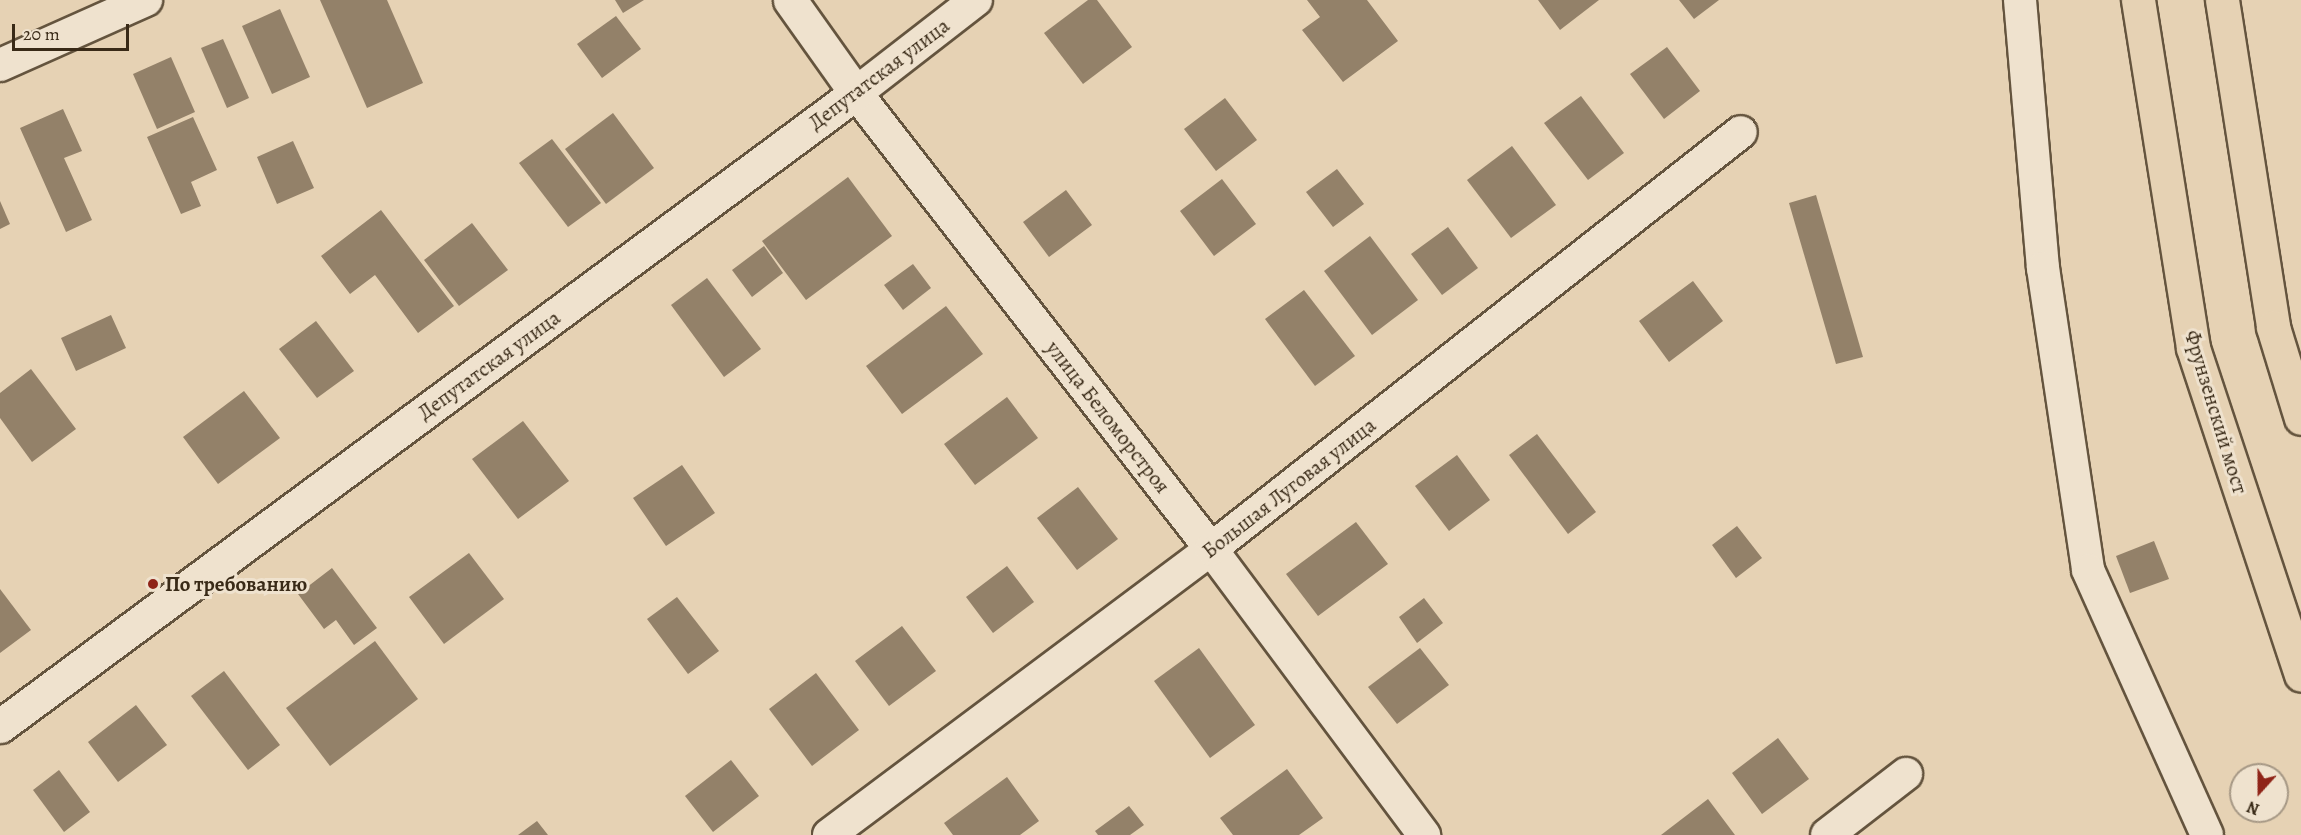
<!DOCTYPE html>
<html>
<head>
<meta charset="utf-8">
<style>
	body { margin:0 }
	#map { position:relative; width:2301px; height:835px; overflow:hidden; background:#e6d2b4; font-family:Alegreya,serif }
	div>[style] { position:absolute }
	.building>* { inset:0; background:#938169 }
	.roads { filter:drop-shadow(2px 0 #64543e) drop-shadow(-2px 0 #64543e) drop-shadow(0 2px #64543e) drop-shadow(0 -2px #64543e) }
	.street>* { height:32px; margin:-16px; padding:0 16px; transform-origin:16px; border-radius:16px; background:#efe2ce }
	.secondary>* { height:33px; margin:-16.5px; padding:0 16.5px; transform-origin:16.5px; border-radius:16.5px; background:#efe2ce }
	.primary>* { height:33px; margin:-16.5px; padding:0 16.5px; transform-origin:16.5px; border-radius:16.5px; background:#e6d2b4 }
	.dots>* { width:16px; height:16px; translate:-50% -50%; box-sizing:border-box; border:3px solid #efe2ce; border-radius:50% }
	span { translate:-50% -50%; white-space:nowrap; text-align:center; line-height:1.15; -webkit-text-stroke:6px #efe2ce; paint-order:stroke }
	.street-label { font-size:21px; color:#392a17 }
	.poi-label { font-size:21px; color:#392a17; font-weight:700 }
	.left { translate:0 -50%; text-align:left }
	.north { position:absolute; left:2229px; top:763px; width:60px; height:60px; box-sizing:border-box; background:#efe2ce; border:2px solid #a69885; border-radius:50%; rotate:201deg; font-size:16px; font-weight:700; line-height:24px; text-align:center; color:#392a17 }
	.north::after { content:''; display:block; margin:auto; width:21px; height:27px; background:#8f2418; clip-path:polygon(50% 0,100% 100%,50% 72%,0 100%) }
	.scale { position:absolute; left:12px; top:24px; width:117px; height:27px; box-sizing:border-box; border:3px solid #392a17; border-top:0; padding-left:8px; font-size:18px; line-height:21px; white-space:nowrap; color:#392a17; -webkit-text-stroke:4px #efe2ce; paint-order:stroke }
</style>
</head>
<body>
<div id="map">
	<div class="building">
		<div style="clip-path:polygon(320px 0,387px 0,423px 83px,367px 108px)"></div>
		<div style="clip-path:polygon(615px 0,644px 0,623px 13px)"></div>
		<div style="clip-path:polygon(1088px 0,1097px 0,1132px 47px,1083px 84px,1044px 33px)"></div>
		<div style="clip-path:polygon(1307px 0,1367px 0,1398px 41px,1343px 82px,1302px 30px,1320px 17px)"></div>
		<div style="clip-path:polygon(1538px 0,1599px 0,1560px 30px)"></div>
		<div style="clip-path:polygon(1679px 0,1719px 0,1694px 19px)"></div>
		<div style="clip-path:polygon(280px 9px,310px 77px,272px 94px,242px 26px)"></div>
		<div style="clip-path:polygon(616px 16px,641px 49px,602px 78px,577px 44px)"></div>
		<div style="clip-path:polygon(223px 39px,249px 98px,227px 108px,201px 48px)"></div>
		<div style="clip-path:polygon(1667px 47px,1700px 91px,1664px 119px,1630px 74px)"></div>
		<div style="clip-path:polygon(171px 57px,195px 112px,157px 129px,133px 74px)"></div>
		<div style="clip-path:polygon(1581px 96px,1624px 153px,1588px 180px,1544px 123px)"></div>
		<div style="clip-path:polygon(1225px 98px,1257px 140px,1216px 171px,1184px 129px)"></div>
		<div style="clip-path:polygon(63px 109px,82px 151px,64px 158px,92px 220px,66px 232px,20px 128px)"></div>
		<div style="clip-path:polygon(613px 113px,654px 168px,606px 204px,565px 149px)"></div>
		<div style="clip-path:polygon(193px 117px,217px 170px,191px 182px,201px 206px,181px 214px,147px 137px)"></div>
		<div style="clip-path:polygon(552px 139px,601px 203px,568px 227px,519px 163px)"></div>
		<div style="clip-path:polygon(293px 141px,314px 188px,277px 204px,257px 157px)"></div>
		<div style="clip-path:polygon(1512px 146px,1556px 205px,1511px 238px,1467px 180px)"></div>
		<div style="clip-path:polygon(1337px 169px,1364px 204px,1333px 227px,1306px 192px)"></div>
		<div style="clip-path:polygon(848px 177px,892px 236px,806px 300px,762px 241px)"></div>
		<div style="clip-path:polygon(1222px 179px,1256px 224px,1214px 256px,1180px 211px)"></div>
		<div style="clip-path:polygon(1066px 190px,1092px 225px,1049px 257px,1023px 222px)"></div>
		<div style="clip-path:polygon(1816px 195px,1863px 357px,1836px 364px,1789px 203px)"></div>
		<div style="clip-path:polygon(0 201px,10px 224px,0 229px)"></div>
		<div style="clip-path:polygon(381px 210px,454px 306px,418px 333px,375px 275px,350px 294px,321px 256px)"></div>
		<div style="clip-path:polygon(472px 223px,508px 270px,459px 306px,424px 260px)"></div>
		<div style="clip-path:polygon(1448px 227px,1478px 268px,1442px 295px,1411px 254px)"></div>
		<div style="clip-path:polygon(1370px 236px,1418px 300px,1372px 335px,1324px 271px)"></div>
		<div style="clip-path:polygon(764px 246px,783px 273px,752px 297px,732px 270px)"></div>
		<div style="clip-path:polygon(913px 264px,931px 288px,903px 310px,884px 285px)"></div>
		<div style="clip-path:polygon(707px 278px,761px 349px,724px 377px,671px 305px)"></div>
		<div style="clip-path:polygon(1693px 281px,1723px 321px,1669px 362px,1639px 321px)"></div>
		<div style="clip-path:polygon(1304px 290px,1355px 356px,1315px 386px,1265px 319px)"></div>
		<div style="clip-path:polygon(946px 306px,983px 354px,902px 414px,866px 366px)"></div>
		<div style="clip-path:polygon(111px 315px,126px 348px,76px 371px,61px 338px)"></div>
		<div style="clip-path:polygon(316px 321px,354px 371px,317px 398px,279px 349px)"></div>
		<div style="clip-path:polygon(31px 369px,76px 429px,32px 462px,0 418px,0 393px)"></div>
		<div style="clip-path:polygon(244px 391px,280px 438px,218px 484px,183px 437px)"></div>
		<div style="clip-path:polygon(1007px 397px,1038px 438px,975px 485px,944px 444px)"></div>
		<div style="clip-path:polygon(523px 421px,569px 481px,518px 519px,472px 459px)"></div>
		<div style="clip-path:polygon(1537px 434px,1596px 512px,1568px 534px,1509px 455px)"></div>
		<div style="clip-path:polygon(1457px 455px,1490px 500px,1449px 531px,1415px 486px)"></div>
		<div style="clip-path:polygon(682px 465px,715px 513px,666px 546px,633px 498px)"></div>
		<div style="clip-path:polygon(1078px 487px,1118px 539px,1077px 570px,1037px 518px)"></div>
		<div style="clip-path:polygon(1356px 522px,1388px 564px,1318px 616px,1286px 574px)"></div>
		<div style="clip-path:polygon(1737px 526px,1762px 558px,1736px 578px,1712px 545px)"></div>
		<div style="clip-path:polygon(2154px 541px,2169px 579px,2130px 593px,2116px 556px)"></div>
		<div style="clip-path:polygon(469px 553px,504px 599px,444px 644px,409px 597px)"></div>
		<div style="clip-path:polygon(1007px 566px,1034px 602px,993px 633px,966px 597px)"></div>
		<div style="clip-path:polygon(332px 568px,377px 628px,354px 645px,336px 620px,324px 629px,298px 594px)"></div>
		<div style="clip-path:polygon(0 589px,31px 630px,0 653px)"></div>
		<div style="clip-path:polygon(677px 597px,719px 651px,688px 674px,647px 619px)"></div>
		<div style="clip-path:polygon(1424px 598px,1443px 623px,1417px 643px,1399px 617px)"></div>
		<div style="clip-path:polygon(902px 626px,936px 671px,889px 706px,855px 661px)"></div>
		<div style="clip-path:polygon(375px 641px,418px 699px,330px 766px,286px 708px)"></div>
		<div style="clip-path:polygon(1199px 648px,1255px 725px,1210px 758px,1154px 681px)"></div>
		<div style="clip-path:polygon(1420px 648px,1449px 685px,1397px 724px,1368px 687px)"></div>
		<div style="clip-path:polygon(224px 671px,280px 745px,248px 770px,191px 696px)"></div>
		<div style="clip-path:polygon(816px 673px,859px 730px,812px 766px,769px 709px)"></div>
		<div style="clip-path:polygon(136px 705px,167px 745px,118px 782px,88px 742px)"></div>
		<div style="clip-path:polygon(1778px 738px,1809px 779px,1762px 814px,1732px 773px)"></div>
		<div style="clip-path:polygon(731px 760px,759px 796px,713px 832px,685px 796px)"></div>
		<div style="clip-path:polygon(1287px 769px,1323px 818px,1299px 835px,1233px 835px,1220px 818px)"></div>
		<div style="clip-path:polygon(59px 770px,90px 812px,64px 832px,33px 790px)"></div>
		<div style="clip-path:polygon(1007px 777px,1039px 821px,1020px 835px,953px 835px,944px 823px)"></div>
		<div style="clip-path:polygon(1708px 799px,1735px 835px,1661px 835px)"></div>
		<div style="clip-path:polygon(1129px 806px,1144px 825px,1130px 835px,1098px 835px,1095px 831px)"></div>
		<div style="clip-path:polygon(537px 821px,548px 835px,518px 835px)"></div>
	</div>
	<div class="roads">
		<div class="street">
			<div style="left:976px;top:0;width:152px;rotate:142.2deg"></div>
			<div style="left:856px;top:93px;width:578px;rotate:52.1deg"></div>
			<div style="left:1211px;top:549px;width:357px;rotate:53.3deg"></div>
			<div style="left:2020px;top:0;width:269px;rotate:85.1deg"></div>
			<div style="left:2043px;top:268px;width:305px;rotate:81.5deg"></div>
			<div style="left:2088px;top:570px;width:290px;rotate:65.8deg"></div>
			<div style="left:0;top:65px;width:160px;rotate:-24deg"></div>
			<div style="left:829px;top:835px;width:477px;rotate:-36.8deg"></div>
			<div style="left:1211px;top:549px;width:674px;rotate:-38.2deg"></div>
			<div style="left:1827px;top:835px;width:100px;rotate:-37.7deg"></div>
		</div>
		<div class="secondary">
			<div style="left:0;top:726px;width:1065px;rotate:-36.48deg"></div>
			<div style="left:856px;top:93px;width:114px;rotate:-125.4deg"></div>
		</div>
		<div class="primary">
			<div style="left:2138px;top:0;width:352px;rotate:81deg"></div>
			<div style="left:2193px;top:348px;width:344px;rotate:71.7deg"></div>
			<div style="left:2222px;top:0;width:331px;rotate:81.1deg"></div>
			<div style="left:2273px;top:327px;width:95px;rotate:72.9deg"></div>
		</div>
	</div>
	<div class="dots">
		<div style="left:153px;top:584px;background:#8f2418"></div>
	</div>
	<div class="street-label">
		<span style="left:879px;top:74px;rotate:-37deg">Депутатская улица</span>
		<span style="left:489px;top:365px;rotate:-36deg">Депутатская улица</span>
		<span style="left:2216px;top:412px;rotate:73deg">Фрунзенский мост</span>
		<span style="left:1108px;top:417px;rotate:52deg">улица Беломорстроя</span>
		<span style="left:1289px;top:488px;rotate:-38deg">Большая Луговая улица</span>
	</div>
	<div class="poi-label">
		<span class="left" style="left:165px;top:584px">По требованию</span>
	</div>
	<div class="north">N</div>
	<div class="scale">20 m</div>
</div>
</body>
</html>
